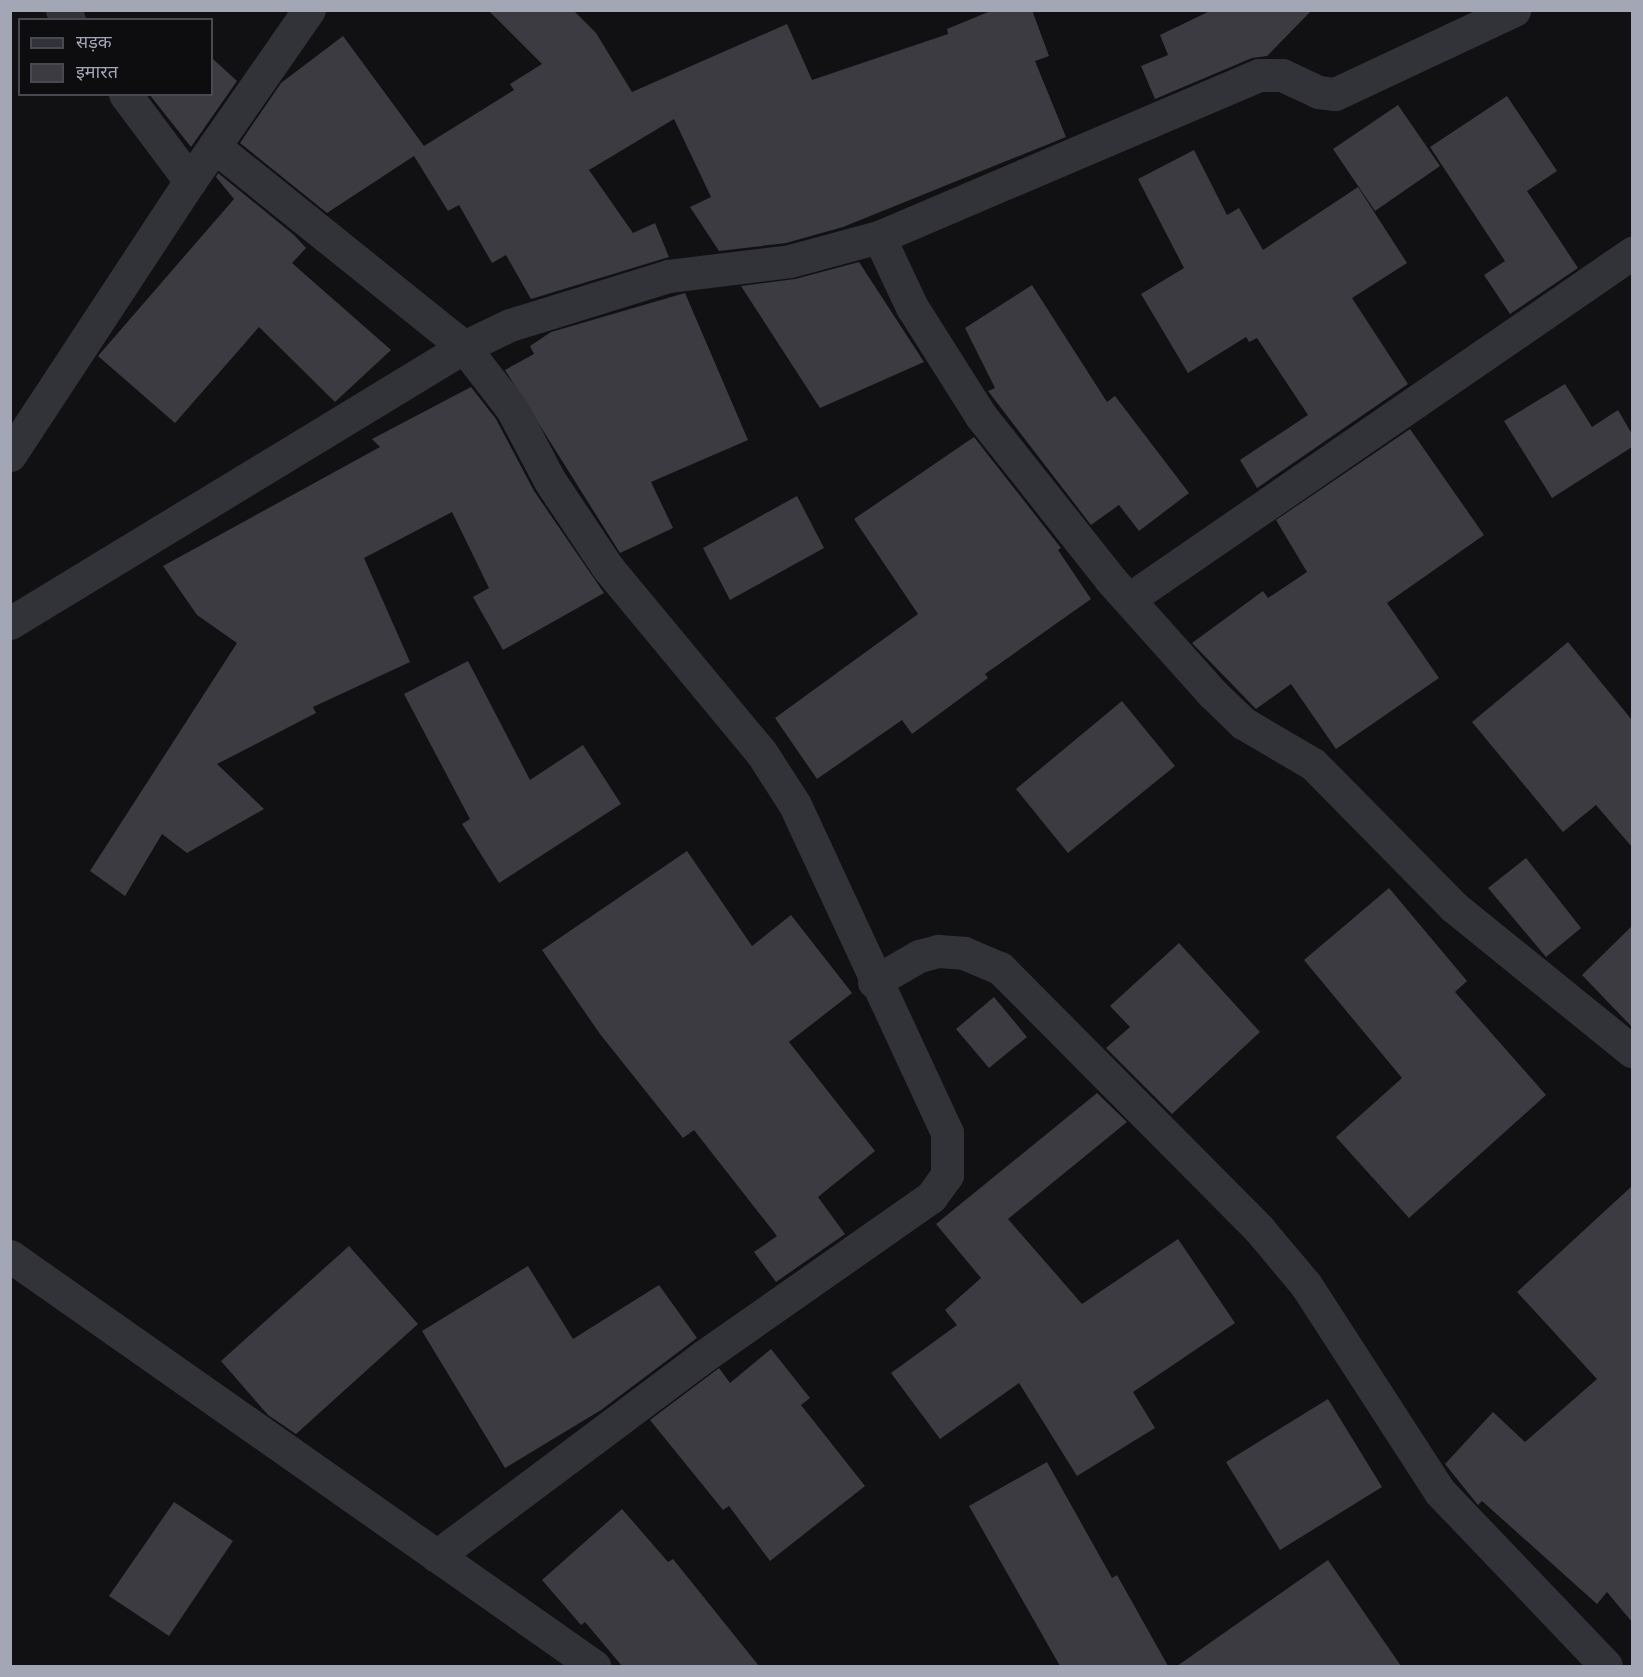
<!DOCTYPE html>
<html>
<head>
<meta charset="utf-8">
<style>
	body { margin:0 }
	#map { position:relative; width:1643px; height:1677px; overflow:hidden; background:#111113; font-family:Rubik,"Noto Sans Devanagari",sans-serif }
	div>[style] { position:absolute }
	.building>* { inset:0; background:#3b3b41 }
	.minor>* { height:33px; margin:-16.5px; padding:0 16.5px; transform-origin:16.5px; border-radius:16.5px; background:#323338 }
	span { translate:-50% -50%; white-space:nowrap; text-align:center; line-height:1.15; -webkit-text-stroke:4.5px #0d0c0e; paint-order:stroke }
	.frame { position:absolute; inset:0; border:12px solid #a2a6b5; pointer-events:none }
	.legend { position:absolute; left:18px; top:18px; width:195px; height:78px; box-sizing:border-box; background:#0d0c0e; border:2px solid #494a51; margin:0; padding:8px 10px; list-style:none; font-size:18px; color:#a2a6b5 }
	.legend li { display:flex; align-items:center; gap:12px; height:30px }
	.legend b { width:30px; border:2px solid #494a51 }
</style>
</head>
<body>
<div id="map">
	<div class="building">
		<div style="clip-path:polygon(488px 10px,573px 10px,596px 33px,632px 92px,787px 24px,812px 80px,948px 34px,947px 29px,993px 10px,1032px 10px,1049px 56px,1035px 61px,1066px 137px,843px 227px,786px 243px,719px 251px,690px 207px,711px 197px,674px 119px,589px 170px,633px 233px,655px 223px,669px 257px,531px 299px,506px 255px,492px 263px,459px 205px,448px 211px,414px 156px,327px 213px,240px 143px,281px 83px,343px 36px,424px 146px,514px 90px,510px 84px,542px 64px)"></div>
		<div style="clip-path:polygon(1212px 10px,1312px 10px,1267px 56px,1252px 58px,1155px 99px,1141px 66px,1168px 55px,1160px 35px)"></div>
		<div style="clip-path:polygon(212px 58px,237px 81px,191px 147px,149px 94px,212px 94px)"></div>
		<div style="clip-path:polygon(1507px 96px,1557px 171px,1527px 191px,1578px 268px,1510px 314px,1484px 275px,1505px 261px,1430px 147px)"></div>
		<div style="clip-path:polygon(1398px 105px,1440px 166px,1375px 211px,1333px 149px)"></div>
		<div style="clip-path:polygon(1194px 150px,1227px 215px,1239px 208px,1263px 250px,1358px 187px,1407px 263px,1352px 298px,1408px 384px,1257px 488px,1240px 460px,1308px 415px,1257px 338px,1249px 342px,1246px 337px,1188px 373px,1141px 294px,1184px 268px,1138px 179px)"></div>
		<div style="clip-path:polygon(218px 173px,294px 235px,306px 248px,292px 263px,391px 350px,335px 402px,259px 327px,175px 423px,98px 356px,234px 199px,216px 177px)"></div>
		<div style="clip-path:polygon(859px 262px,924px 362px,820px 408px,741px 286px,795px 279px)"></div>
		<div style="clip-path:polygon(1032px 285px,1107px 402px,1115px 396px,1189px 493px,1139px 531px,1119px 505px,1091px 525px,988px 391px,995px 388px,965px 328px)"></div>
		<div style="clip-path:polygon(685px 293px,748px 440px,651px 482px,673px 528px,620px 553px,505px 370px,534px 354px,530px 346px,551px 332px)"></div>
		<div style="clip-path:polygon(1565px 384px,1592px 427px,1618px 410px,1632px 434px,1632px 447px,1552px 498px,1504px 421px)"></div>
		<div style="clip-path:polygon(471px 387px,496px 419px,534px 491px,604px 593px,503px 650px,473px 597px,489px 588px,452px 512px,364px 558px,410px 662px,313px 707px,316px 713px,217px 764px,264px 809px,187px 853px,162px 834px,125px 896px,90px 871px,237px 643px,197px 615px,163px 566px,380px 447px,372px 439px)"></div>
		<div style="clip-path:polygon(1410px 429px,1484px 535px,1387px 603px,1439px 678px,1336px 749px,1291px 684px,1256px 709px,1192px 643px,1263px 591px,1268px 598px,1307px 572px,1276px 520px)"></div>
		<div style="clip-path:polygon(974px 437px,1061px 548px,1058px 550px,1091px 599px,985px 674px,988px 678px,912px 734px,902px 720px,817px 779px,775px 718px,918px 614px,854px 519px)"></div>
		<div style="clip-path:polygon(797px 496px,824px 548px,730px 600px,703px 548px)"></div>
		<div style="clip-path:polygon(1568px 642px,1632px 720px,1632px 847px,1596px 805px,1563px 832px,1472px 722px)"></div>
		<div style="clip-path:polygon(468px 661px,530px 780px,583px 745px,621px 804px,499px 883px,462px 824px,470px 819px,404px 694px)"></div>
		<div style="clip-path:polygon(1122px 701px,1175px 766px,1068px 853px,1016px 789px)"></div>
		<div style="clip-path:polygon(687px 851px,752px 946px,791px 915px,852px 993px,789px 1042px,875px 1151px,818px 1197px,845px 1234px,776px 1282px,754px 1252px,777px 1236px,694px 1130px,683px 1138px,600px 1034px,542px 950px)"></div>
		<div style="clip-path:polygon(1526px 858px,1581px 928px,1546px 957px,1488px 888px)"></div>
		<div style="clip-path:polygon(1389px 888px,1467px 981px,1455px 992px,1546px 1095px,1409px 1218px,1336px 1137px,1402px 1078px,1304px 960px)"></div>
		<div style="clip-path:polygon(1632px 926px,1632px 1027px,1582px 975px)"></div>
		<div style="clip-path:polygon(1179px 943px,1260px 1032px,1172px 1114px,1106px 1048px,1130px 1027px,1110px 1006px)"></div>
		<div style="clip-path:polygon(994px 997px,1027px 1037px,989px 1068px,956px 1029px)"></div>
		<div style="clip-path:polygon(1097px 1093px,1127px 1122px,1008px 1219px,1082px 1304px,1178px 1239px,1235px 1323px,1133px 1392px,1155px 1428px,1077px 1476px,1019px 1383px,940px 1439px,891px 1373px,957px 1325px,945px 1310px,981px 1278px,936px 1224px)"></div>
		<div style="clip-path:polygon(1632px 1186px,1632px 1622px,1607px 1592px,1597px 1604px,1482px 1501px,1478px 1505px,1445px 1464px,1493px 1412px,1525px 1442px,1597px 1379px,1517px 1292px)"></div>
		<div style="clip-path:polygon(349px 1246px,418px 1324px,296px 1434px,268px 1415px,221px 1361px)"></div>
		<div style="clip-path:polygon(528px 1266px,573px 1339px,659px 1285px,697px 1338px,601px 1410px,505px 1468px,422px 1331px)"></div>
		<div style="clip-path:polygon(771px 1349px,810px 1398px,801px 1405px,865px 1486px,770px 1561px,729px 1506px,723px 1510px,650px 1420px,719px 1368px,730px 1383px)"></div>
		<div style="clip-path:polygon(1328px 1399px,1382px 1487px,1280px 1550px,1226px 1462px)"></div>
		<div style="clip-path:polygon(1047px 1462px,1112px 1578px,1117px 1575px,1168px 1666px,1060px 1666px,969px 1506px)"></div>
		<div style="clip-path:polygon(174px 1502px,233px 1541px,169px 1636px,109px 1596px)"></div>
		<div style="clip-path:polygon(622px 1509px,668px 1562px,673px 1559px,759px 1666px,622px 1666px,585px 1622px,581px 1625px,542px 1580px)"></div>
		<div style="clip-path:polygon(1328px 1560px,1401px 1666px,1177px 1666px)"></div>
	</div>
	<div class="minor">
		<div style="left:62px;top:10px;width:12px;rotate:55deg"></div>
		<div style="left:125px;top:94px;width:109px;rotate:53.2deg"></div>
		<div style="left:214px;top:146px;width:321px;rotate:38.8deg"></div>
		<div style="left:464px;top:347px;width:78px;rotate:52.3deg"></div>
		<div style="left:512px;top:409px;width:81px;rotate:62.2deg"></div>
		<div style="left:550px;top:481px;width:105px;rotate:56.3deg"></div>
		<div style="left:608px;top:568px;width:239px;rotate:50.3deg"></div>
		<div style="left:761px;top:752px;width:63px;rotate:57.3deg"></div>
		<div style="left:795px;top:805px;width:361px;rotate:65.1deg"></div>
		<div style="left:947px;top:1132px;width:43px;rotate:90deg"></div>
		<div style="left:947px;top:1175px;width:27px;rotate:126deg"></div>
		<div style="left:931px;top:1197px;width:277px;rotate:145deg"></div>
		<div style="left:704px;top:1356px;width:334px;rotate:143.2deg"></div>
		<div style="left:879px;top:237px;width:77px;rotate:64.8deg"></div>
		<div style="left:912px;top:307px;width:129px;rotate:57.7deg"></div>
		<div style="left:981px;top:416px;width:208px;rotate:51.6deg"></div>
		<div style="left:1110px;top:579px;width:154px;rotate:48.2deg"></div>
		<div style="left:1213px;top:694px;width:42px;rotate:44deg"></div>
		<div style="left:1243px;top:723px;width:81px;rotate:30.4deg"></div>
		<div style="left:1313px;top:764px;width:201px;rotate:45.4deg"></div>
		<div style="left:1454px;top:907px;width:229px;rotate:39deg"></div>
		<div style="left:10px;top:455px;width:328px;rotate:-56.7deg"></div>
		<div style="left:190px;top:181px;width:208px;rotate:-55.2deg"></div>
		<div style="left:1129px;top:599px;width:611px;rotate:-34.52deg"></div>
		<div style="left:10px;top:623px;width:531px;rotate:-31.3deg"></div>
		<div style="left:464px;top:347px;width:51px;rotate:-25.6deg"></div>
		<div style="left:510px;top:325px;width:165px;rotate:-17.2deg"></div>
		<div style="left:668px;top:276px;width:123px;rotate:-7deg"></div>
		<div style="left:790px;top:261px;width:92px;rotate:-15.1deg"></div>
		<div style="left:879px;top:237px;width:413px;rotate:-23.1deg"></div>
		<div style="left:1259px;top:75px;width:23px"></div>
		<div style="left:1282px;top:75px;width:40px;rotate:25deg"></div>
		<div style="left:1318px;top:92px;width:17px;rotate:7deg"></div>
		<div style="left:1335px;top:94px;width:198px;rotate:-25.1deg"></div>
		<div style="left:874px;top:982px;width:52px;rotate:-30deg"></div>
		<div style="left:919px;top:956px;width:20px;rotate:-15deg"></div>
		<div style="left:938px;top:951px;width:26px;rotate:4deg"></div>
		<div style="left:964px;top:953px;width:39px;rotate:23deg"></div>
		<div style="left:1000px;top:968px;width:368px;rotate:45.2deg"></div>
		<div style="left:1259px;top:1229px;width:73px;rotate:50deg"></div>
		<div style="left:1306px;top:1285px;width:247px;rotate:57.1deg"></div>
		<div style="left:1440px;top:1492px;width:240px;rotate:46.3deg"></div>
		<div style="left:10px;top:1256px;width:714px;rotate:35.07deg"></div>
	</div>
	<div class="frame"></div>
	<ul class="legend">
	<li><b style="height:8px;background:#323338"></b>सड़क</li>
	<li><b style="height:16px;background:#3b3b41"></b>इमारत</li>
	</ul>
</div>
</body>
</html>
